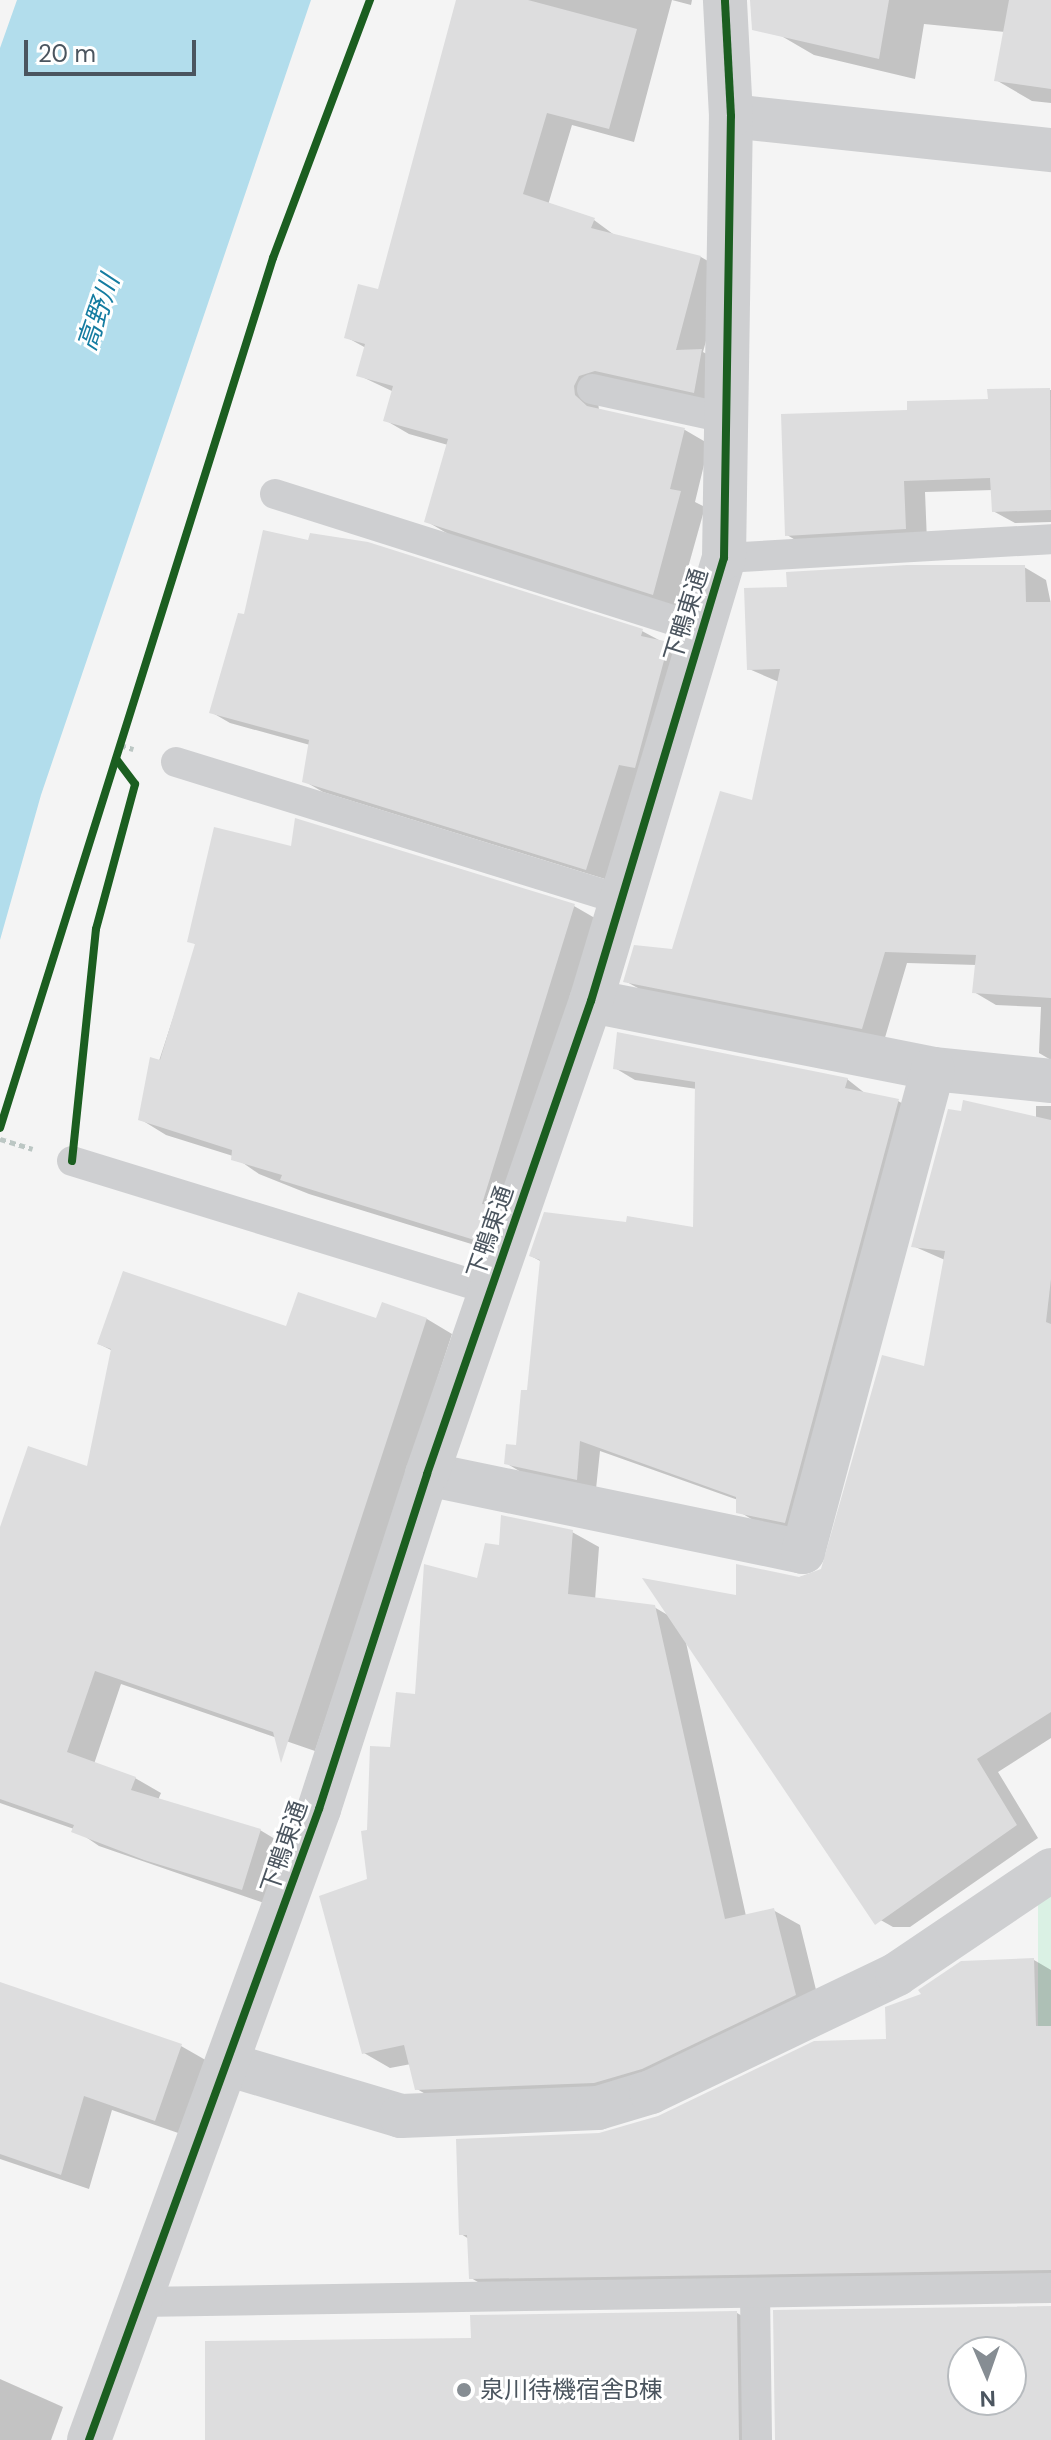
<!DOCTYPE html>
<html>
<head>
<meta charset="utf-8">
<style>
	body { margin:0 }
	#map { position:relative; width:1051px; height:2440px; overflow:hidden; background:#f4f4f4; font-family:"DM Sans","Noto Sans JP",sans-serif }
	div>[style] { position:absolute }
	.green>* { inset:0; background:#daf1e4 }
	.water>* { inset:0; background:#b2ddec }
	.shadow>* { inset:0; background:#0003 }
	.building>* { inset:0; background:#ddddde }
	.path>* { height:5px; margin-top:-2.5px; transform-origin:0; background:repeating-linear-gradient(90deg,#bcc7c4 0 6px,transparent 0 10px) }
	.lane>* { height:30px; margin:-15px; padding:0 15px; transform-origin:15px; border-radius:15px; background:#cecfd1 }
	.street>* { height:44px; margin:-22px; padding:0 22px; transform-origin:22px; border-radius:22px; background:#cecfd1 }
	.cycleway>* { height:8px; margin:-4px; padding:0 4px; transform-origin:4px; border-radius:4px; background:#1b5e20 }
	.dots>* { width:22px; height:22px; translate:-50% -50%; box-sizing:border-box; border:4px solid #fff; border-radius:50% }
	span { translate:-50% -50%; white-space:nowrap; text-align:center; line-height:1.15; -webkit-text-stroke:6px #fff; paint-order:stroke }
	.street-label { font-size:24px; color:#4b555f }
	.poi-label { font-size:24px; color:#4b555f }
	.left { translate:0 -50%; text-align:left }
	.water-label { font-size:26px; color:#147ca1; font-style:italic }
	.north { position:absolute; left:947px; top:2336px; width:80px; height:80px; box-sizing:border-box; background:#fff; border:2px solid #b7bbbf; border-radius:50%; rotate:178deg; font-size:22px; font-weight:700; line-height:32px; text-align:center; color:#4b555f }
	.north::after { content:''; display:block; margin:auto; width:28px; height:36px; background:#868d93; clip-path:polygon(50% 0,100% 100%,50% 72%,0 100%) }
	.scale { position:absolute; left:24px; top:40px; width:172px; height:36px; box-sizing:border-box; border:4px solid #4b555f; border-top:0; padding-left:10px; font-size:24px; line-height:28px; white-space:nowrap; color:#4b555f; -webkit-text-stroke:6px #fff; paint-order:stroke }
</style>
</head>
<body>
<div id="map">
	<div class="green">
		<div style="clip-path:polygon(1051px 1884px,1051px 2266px,1038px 2024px,1038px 1892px)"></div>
	</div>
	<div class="water">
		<div style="clip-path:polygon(17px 0,311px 0,41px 795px,0 940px,0 48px)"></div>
	</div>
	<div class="shadow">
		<div style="clip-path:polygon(458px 0,692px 0,691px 5px,672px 0,634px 142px,572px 125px,548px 205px,594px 220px,617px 237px,701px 257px,725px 271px,703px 352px,726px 365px,718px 405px,598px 400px,599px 411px,685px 430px,709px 444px,695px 502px,705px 507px,677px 607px,450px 535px,426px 521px,448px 445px,409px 434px,385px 420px,394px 392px,358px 375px,366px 348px,346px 337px,380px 292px)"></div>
		<div style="clip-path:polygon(785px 0,1051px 0,1051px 103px,1032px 101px,996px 80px,1005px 32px,924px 24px,915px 79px,814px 55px,778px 34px)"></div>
		<div style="clip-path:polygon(1051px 390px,1051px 522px,1015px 523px,993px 511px,993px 490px,925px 492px,927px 541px,809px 548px,787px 535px,909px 412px,990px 401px,989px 391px)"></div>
		<div style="clip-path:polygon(1024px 567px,1046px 580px,1051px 604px,1051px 1060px,1039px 1053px,1041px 1007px,996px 1005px,974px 992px,977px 965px,907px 963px,884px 1041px,647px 993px,625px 981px,673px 951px,753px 803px,779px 682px,749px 669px,789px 589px)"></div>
		<div style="clip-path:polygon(642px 631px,687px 655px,605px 879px,323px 792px,304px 781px,310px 745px,230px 723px,211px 712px)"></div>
		<div style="clip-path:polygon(292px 848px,574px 906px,600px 921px,507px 1255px,309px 1194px,259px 1174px,233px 1156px,166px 1135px,140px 1119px,197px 945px,190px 941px)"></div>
		<div style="clip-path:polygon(615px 1068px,847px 1079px,866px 1094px,898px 1101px,918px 1112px,805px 1533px,758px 1523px,738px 1511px,738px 1500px,600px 1451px,596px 1489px,526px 1475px,506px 1463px,518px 1447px,529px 1392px,542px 1262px,531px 1256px,695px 1230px,697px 1089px,635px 1080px)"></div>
		<div style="clip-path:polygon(1036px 1106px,1051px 1106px,1051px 1738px,998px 1772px,1038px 1838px,910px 1927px,893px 1927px,870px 1914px,685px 1638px,746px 1916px,773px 1910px,800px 1925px,821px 2010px,669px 2083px,444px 2105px,417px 2089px,411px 2064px,390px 2068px,364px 2053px,369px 1831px,392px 1749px,479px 1581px,501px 1548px,572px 1532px,599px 1547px,595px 1600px,654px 1607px,671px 1617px,823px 1570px,926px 1368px,945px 1260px,913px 1246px,1036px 1119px)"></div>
		<div style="clip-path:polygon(427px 1319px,452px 1334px,315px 1751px,121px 1684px,94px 1764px,135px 1778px,161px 1793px,158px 1800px,260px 1830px,285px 1845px,267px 1904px,99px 1846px,74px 1829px,0 1803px,0 1533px,88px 1469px,113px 1351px,99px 1344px)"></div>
		<div style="clip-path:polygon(1034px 1960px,1051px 1970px,1051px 2280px,490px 2289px,471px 2278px,469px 2239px,461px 2234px,606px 2134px,888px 2041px)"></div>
		<div style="clip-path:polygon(0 1984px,181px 2046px,209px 2062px,184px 2135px,112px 2110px,89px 2189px,0 2159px)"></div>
		<div style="clip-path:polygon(737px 2313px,758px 2325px,760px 2440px,207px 2440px,473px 2340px)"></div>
		<div style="clip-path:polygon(0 2379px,63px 2407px,51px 2440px,0 2440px)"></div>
	</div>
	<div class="building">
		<div style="clip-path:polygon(456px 0,528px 0,637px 29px,609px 129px,547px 113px,523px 194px,595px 218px,591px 228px,701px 256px,676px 350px,702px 349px,694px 393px,595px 371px,579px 376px,574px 386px,575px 395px,587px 406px,685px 428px,670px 489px,681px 491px,653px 595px,424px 522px,448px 439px,383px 421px,393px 386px,356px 376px,365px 344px,344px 338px,358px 284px,378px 289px)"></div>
		<div style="clip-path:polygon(750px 0,889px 0,879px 59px,752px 30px)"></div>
		<div style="clip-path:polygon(1009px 0,1051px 0,1051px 89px,994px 81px)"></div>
		<div style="clip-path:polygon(1050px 388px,1051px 510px,992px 512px,990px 478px,904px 481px,906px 529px,785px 536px,781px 414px,907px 410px,907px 401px,988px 399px,987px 389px)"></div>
		<div style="clip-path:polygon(263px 530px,308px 540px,310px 533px,368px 542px,643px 629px,641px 636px,669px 642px,635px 768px,619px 765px,586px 870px,302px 782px,309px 740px,209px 713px,238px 613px,244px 614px)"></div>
		<div style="clip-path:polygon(907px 565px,1025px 565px,1026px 602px,1051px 602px,1051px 998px,972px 993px,976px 955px,885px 952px,862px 1029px,623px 982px,634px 945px,672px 949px,720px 791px,752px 800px,780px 669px,747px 670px,744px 588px,787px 587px,786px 572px)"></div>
		<div style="clip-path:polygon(295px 818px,575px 904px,482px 1204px,494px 1205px,481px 1242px,280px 1180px,282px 1175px,231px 1160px,232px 1150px,138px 1120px,150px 1057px,160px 1060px,195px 944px,187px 942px,214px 827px,291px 846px)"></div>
		<div style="clip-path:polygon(617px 1032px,848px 1078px,845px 1088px,899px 1099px,785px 1523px,736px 1513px,736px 1497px,580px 1441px,577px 1480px,504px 1464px,506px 1444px,516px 1445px,521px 1390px,527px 1390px,540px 1260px,529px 1256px,544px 1212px,626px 1222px,627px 1216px,693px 1227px,695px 1082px,613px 1069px)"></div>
		<div style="clip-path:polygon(963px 1100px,1051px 1120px,1051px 1279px,1046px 1322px,1051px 1324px,1051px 1712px,977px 1759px,1017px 1825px,875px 1925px,642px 1578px,736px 1595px,736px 1564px,799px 1577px,821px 1569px,882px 1355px,924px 1366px,945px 1251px,911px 1247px,948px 1109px,961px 1111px)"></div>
		<div style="clip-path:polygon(123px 1271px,286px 1326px,298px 1292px,376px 1318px,382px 1302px,427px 1318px,281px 1763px,273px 1732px,95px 1671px,67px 1752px,136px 1777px,131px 1790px,261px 1829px,242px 1890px,144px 1860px,71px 1832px,74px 1825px,0 1799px,0 1527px,28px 1446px,87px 1466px,111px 1349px,97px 1344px)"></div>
		<div style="clip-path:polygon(501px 1515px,573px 1530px,568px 1594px,655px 1605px,725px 1919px,774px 1908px,796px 1995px,642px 2069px,594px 2083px,415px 2090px,404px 2045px,362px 2054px,319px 1896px,367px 1879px,361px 1831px,367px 1830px,370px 1746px,390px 1747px,396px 1692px,415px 1694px,424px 1564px,477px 1578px,485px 1543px,499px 1545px)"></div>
		<div style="clip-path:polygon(1034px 1958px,1036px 2026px,1051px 2026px,1051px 2270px,469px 2279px,467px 2235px,459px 2235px,456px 2139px,599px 2133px,658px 2116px,814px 2041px,886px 2039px,885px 2007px,921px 1994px,918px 1990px,961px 1961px)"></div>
		<div style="clip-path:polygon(0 1982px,182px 2044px,155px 2121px,84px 2096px,61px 2175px,0 2154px)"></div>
		<div style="clip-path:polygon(evenodd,1051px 2306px,1051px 2440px,775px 2440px,773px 2310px,1051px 2306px,963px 2352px,1011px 2352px,1011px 2400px,963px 2400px,963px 2352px)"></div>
		<div style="clip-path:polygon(737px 2311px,739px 2440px,205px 2440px,205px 2341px,471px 2338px,470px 2315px)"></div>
	</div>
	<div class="path">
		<div style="left:120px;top:745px;width:14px;rotate:17deg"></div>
		<div style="left:0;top:1139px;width:34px;rotate:17deg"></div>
	</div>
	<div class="lane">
		<div style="left:592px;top:389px;width:141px;rotate:12.3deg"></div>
		<div style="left:275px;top:494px;width:447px;rotate:17.6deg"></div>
		<div style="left:724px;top:558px;width:328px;rotate:-3.3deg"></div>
		<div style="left:176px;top:762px;width:468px;rotate:17.2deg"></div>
		<div style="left:72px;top:1161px;width:438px;rotate:17.1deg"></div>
		<div style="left:755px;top:2293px;width:147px;rotate:89.2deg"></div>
		<div style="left:138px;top:2302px;width:913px;rotate:-0.88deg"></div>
	</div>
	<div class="street">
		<div style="left:731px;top:116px;width:322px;rotate:6.1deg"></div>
		<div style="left:591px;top:1001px;width:349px;rotate:11.2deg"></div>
		<div style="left:933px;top:1069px;width:119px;rotate:5.8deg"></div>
		<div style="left:427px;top:1474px;width:384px;rotate:11.7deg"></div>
		<div style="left:803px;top:1552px;width:500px;rotate:-74.94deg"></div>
		<div style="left:230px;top:2065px;width:178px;rotate:16.6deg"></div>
		<div style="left:401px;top:2116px;width:197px;rotate:-2.3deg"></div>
		<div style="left:598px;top:2108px;width:55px;rotate:-16.8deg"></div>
		<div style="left:651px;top:2092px;width:273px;rotate:-25.6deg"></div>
		<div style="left:897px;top:1974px;width:186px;rotate:-34deg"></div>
		<div style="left:89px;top:2440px;width:672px;rotate:-69.97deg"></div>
		<div style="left:319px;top:1809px;width:352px;rotate:-72.1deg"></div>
		<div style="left:427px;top:1474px;width:501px;rotate:-70.88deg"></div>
		<div style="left:591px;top:1001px;width:463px;rotate:-73.3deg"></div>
		<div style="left:724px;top:558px;width:442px;rotate:-89.1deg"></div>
		<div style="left:731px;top:116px;width:116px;rotate:-93deg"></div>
	</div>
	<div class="cycleway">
		<div style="left:0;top:1128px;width:912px;rotate:-72.58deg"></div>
		<div style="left:273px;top:258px;width:276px;rotate:-69.4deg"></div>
		<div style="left:72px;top:1161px;width:233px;rotate:-84.1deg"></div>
		<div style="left:96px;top:929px;width:150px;rotate:-74.9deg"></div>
		<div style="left:135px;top:784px;width:31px;rotate:-127deg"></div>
		<div style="left:89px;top:2440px;width:672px;rotate:-69.97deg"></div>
		<div style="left:319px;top:1809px;width:352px;rotate:-72.1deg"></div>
		<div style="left:427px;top:1474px;width:501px;rotate:-70.88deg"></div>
		<div style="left:591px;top:1001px;width:463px;rotate:-73.3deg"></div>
		<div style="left:724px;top:558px;width:442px;rotate:-89.1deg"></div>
		<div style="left:731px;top:116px;width:116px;rotate:-93deg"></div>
	</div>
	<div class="dots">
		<div style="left:464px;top:2390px;background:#868d93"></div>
	</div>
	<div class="street-label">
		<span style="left:686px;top:615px;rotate:-73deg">下鴨東通</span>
		<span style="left:490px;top:1232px;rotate:-71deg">下鴨東通</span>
		<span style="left:284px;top:1847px;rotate:-71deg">下鴨東通</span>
	</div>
	<div class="poi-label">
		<span class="left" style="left:480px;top:2390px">泉川待機宿舎B棟</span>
	</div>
	<div class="water-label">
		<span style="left:99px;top:313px;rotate:-71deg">高野川</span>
	</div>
	<div class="north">N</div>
	<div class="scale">20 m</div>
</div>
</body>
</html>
